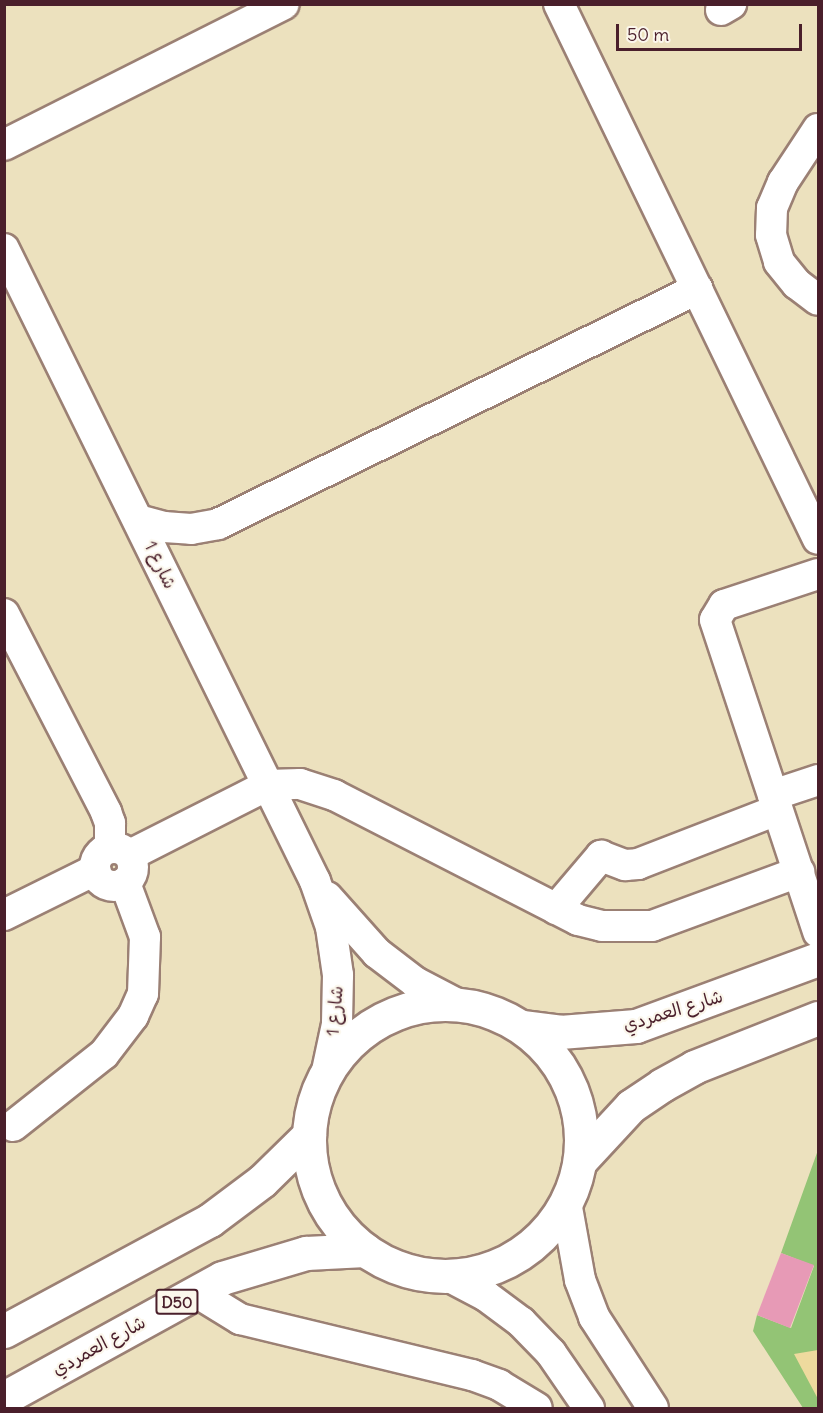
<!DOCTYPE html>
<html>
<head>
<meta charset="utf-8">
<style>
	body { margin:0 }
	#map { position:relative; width:823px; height:1413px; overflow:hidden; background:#ece1be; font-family:Delius,"Playpen Sans Arabic",sans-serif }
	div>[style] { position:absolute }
	.green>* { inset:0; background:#93c475 }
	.sand>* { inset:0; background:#eeda9e }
	.building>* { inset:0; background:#e79ab6 }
	.roads { filter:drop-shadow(2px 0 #9b8074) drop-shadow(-2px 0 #9b8074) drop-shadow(0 2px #9b8074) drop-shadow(0 -2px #9b8074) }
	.minor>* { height:30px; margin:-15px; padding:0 15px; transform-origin:15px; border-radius:15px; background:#fff }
	.minor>.ring { margin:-15px; padding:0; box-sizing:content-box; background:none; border:30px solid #fff; border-radius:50% }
	.major>* { height:33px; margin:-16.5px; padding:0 16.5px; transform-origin:16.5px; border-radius:16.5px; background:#fff }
	.major>.ring { margin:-16.5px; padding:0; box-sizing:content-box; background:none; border:33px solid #fff; border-radius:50% }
	span { translate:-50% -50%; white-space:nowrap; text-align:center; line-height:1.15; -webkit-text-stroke:4.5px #fbf7ec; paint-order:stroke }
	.shield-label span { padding:2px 4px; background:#fbf7ec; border:2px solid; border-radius:4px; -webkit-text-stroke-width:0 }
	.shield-label { font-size:16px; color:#4a1f2b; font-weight:700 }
	.street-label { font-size:18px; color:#4a1f2b }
	.frame { position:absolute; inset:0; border:6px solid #4a1f2b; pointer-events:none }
	.scale { position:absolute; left:616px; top:24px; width:186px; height:27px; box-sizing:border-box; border:3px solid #4a1f2b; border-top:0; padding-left:8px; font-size:18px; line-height:21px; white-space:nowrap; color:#4a1f2b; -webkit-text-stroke:4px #fbf7ec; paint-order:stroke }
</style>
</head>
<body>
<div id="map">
	<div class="green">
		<div style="clip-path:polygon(818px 1150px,818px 1408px,803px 1408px,753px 1331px,757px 1315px,791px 1328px,814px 1266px,781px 1253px)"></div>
	</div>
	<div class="sand">
		<div style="clip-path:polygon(818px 1350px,818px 1399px,794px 1354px)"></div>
	</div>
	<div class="building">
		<div style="clip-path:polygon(781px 1253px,814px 1265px,790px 1328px,757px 1315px)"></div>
	</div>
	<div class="roads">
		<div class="minor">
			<div style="left:559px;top:4px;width:594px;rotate:64.17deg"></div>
			<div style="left:721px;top:10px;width:12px;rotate:-31deg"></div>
			<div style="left:818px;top:129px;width:64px;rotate:123.4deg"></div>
			<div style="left:783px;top:182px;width:28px;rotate:113deg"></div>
			<div style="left:772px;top:208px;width:27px;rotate:92deg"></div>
			<div style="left:771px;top:235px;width:28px;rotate:73deg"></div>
			<div style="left:779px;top:262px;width:28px;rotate:51deg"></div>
			<div style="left:797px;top:284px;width:26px;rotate:37deg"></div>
			<div style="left:4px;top:145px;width:313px;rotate:-26.7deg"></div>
			<div style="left:4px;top:249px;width:704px;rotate:63.8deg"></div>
			<div style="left:315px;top:881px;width:49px;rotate:70.8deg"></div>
			<div style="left:331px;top:927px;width:49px;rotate:81.7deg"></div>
			<div style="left:338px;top:975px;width:49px;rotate:91.2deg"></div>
			<div style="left:337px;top:1024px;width:48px;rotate:102deg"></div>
			<div style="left:138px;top:520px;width:27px;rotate:15deg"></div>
			<div style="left:164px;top:527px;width:27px;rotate:4deg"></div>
			<div style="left:191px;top:529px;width:27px;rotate:-10deg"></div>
			<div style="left:218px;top:524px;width:534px;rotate:-26.13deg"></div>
			<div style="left:818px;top:574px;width:99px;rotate:161.7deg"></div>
			<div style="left:724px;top:605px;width:17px;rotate:121deg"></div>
			<div style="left:715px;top:620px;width:329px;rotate:71.7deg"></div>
			<div style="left:4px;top:614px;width:223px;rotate:62.7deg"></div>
			<div style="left:106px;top:812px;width:12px;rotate:70deg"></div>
			<div style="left:110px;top:823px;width:24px;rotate:90deg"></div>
			<div style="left:773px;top:795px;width:47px;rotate:-18.4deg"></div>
			<div class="ring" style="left:95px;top:848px;width:8px;height:8px"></div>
			<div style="left:130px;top:855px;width:155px;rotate:-26.9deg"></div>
			<div style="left:268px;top:785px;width:32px;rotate:-2deg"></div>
			<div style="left:300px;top:784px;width:36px;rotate:18deg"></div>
			<div style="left:334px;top:795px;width:274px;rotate:27.1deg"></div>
			<div style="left:578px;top:920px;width:25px;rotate:14deg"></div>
			<div style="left:602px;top:926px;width:50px"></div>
			<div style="left:652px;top:926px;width:157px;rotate:-20.2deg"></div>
			<div style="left:327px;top:897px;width:75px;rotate:48.2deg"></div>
			<div style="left:377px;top:953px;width:48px;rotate:37.3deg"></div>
			<div style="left:415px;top:982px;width:47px;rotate:27.6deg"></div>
			<div style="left:556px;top:909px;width:70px;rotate:-49.7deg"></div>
			<div style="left:601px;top:856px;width:26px;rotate:21deg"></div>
			<div style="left:625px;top:865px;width:13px;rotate:-4deg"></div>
			<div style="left:638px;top:864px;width:149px;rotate:-21.2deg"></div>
			<div style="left:4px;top:915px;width:102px;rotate:-26.3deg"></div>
			<div style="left:13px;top:1126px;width:116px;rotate:-38.4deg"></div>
			<div style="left:104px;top:1054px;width:48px;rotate:-52.7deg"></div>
			<div style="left:133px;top:1016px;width:24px;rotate:-66deg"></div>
			<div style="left:143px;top:994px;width:57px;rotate:-88deg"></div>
			<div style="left:145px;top:937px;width:58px;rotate:-110.3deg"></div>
			<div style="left:566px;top:1202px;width:79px;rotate:79.8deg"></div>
			<div style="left:580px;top:1280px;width:40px;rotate:69deg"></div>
			<div style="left:594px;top:1317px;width:108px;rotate:57deg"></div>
			<div style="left:448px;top:1276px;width:43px;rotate:27.8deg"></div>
			<div style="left:486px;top:1296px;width:44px;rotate:36.6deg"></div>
			<div style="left:521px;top:1322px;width:43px;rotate:45.9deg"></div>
			<div style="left:551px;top:1353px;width:67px;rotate:55.4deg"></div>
			<div style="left:196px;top:1292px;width:52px;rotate:31.5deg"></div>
			<div style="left:240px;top:1319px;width:239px;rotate:13.6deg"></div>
			<div style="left:472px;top:1375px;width:29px;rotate:20deg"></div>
			<div style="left:499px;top:1385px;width:44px;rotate:31.2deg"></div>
		</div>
		<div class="major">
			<div class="ring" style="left:309px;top:1004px;width:239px;height:239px"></div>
			<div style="left:522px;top:1027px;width:38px;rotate:7deg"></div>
			<div style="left:560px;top:1032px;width:76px;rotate:-4.5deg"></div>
			<div style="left:636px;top:1026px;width:194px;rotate:-20.2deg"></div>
			<div style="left:580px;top:1161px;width:75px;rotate:-47.2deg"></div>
			<div style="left:631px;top:1106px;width:37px;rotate:-34deg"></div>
			<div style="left:662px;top:1085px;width:37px;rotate:-29deg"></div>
			<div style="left:694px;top:1067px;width:133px;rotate:-21.6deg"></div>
			<div style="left:4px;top:1331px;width:234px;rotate:-28.3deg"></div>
			<div style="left:210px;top:1220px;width:65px;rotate:-36.9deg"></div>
			<div style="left:262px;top:1181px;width:66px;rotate:-44.4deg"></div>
			<div style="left:4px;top:1398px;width:249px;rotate:-28.8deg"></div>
			<div style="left:222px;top:1278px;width:88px;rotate:-16.6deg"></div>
			<div style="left:306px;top:1253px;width:59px;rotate:-2.9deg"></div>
		</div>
	</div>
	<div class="shield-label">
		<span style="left:177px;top:1302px">D50</span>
	</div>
	<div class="street-label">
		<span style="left:160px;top:565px;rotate:64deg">شارع 1</span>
		<span style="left:335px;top:1011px;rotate:-85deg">شارع 1</span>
		<span style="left:673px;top:1011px;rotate:-17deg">شارع العمردي</span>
		<span style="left:99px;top:1346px;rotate:-29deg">شارع العمردي</span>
	</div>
	<div class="frame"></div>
	<div class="scale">50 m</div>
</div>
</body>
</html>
